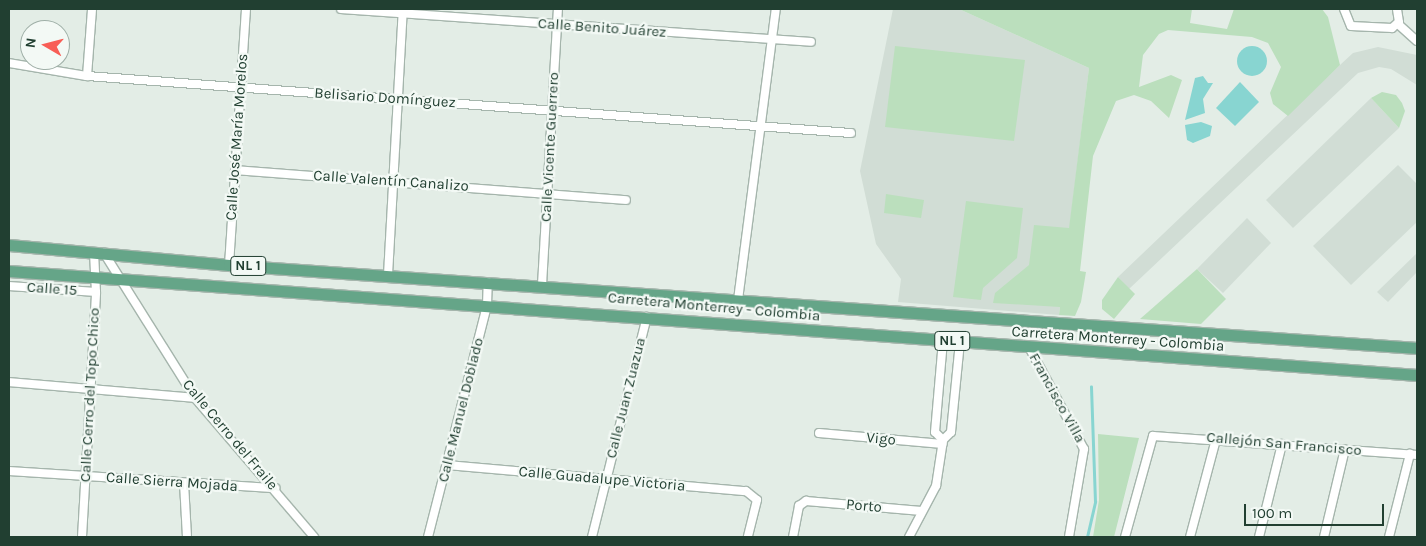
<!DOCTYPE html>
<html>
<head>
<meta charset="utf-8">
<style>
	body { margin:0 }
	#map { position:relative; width:1426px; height:546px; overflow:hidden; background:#e3ede6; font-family:Karla,sans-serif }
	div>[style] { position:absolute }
	.built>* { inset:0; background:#d1ddd5 }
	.green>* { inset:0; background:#bbdfbd }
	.water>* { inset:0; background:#88d5d1 }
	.round { border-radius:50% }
	.stream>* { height:2.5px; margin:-1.25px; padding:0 1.25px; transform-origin:1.25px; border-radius:1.25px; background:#88d5d1 }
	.roads { filter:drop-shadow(1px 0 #a5b5ac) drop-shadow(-1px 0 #a5b5ac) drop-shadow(0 1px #a5b5ac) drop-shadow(0 -1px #a5b5ac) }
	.minor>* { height:8px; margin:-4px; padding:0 4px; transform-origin:4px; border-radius:4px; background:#fff }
	.primary>* { height:11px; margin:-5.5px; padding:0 5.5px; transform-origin:5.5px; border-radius:5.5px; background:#65a588 }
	span { translate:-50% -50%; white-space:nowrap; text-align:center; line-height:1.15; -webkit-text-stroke:4.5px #f3f9f5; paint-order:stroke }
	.shield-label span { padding:1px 4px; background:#f3f9f5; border:1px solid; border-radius:4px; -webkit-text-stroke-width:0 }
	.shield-label { font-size:14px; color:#213f31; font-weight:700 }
	.street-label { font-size:15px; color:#213f31 }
	.frame { position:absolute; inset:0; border:10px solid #213f31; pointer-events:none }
	.north { position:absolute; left:20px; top:20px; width:50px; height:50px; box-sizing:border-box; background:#f3f9f5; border:1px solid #9fafa7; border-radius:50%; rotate:278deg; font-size:14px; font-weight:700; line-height:20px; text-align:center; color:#213f31 }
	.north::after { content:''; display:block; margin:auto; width:18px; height:22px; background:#f85e56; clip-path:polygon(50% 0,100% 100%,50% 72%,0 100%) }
	.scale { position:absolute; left:1244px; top:504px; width:140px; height:22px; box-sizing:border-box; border:2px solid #213f31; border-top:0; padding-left:6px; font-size:15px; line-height:18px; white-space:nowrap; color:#213f31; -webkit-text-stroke:4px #f3f9f5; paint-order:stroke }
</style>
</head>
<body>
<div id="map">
	<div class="built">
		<div style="clip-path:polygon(893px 9px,959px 9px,1089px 68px,1059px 315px,898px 302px,901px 279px,876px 244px,860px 171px)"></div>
		<div style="clip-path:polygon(1378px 47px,1417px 55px,1417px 85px,1391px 69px,1379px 67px,1358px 73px,1129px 289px,1118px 277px,1340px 65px,1353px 53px)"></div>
		<div style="clip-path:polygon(1371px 98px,1399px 128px,1293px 228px,1266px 200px)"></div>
		<div style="clip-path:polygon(1398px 165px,1417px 184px,1417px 222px,1351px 285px,1313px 246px)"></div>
		<div style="clip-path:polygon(1247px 218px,1271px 243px,1223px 293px,1197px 269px)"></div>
		<div style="clip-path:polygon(1417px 253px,1417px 272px,1388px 302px,1377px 292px)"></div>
	</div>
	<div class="green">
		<div style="clip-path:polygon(959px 9px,1192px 9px,1190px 23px,1227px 29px,1234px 9px,1322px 9px,1328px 17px,1340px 65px,1288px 116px,1273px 104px,1270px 93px,1281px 67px,1268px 43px,1252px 37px,1168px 30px,1159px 34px,1143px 55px,1139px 87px,1171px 75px,1182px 80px,1169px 118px,1151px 101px,1134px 95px,1116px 101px,1093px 156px,1080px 271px,1086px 272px,1081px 302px,1075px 316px,1059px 315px,1060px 307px,993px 303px,995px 293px,1029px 265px,1034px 225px,1069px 228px,1089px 68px)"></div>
		<div style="clip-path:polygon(895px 46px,1025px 60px,1014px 141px,885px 127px)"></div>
		<div style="clip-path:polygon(1382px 92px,1396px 95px,1402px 103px,1405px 111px,1399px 128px,1371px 98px)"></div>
		<div style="clip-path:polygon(886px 194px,924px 200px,921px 218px,884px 213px)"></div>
		<div style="clip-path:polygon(966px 201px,1023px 208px,1017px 258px,983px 288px,981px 300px,953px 297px)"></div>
		<div style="clip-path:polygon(1197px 269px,1226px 299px,1201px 324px,1140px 319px)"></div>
		<div style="clip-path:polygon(1118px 277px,1135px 294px,1114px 319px,1102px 309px,1102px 300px)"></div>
		<div style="clip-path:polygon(1098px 434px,1139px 438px,1114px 537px,1093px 537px,1099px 500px)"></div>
	</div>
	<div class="water">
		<div class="round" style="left:1237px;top:46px;width:30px;height:30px"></div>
		<div style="clip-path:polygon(1203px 76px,1208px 83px,1213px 83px,1203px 99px,1205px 113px,1185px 120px,1195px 78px)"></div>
		<div style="clip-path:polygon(1240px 82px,1259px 102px,1235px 126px,1216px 108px)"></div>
		<div style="clip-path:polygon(1201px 122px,1212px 126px,1210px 136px,1193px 143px,1187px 140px,1185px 125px)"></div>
	</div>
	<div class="stream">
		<div style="left:1087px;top:537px;width:36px;rotate:-77deg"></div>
		<div style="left:1095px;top:502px;width:115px;rotate:-92deg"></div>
	</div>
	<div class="roads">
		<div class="minor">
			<div style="left:341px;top:9px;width:471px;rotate:4deg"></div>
			<div style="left:1344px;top:9px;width:18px;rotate:68deg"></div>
			<div style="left:1351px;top:26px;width:41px;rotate:2.8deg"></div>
			<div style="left:1392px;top:28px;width:9px;rotate:-41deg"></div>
			<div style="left:1399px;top:22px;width:13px;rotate:-99deg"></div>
			<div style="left:1398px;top:24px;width:25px;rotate:42deg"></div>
			<div style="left:9px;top:63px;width:79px;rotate:9.5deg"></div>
			<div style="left:87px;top:76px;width:766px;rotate:4.27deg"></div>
			<div style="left:87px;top:76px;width:67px;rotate:-85.7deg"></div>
			<div style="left:235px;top:170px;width:392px;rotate:4.4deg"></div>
			<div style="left:104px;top:253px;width:171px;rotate:57.9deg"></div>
			<div style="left:195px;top:398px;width:183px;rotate:49.4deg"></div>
			<div style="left:229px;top:265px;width:257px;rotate:-86.2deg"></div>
			<div style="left:388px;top:275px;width:265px;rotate:-86.8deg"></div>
			<div style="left:542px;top:285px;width:276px;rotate:-86.7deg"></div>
			<div style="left:9px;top:286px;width:87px;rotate:3.9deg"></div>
			<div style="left:738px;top:300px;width:293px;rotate:-82.6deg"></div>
			<div style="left:1029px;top:347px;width:116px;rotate:61.7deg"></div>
			<div style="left:1084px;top:449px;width:89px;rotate:99.7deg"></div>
			<div style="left:9px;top:382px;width:187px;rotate:4.9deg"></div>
			<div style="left:819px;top:433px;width:124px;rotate:5.1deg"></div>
			<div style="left:943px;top:440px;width:11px;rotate:-135deg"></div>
			<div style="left:935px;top:432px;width:91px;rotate:-85deg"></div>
			<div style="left:943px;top:440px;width:11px;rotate:-45deg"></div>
			<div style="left:951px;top:432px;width:90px;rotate:-84.3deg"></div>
			<div style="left:447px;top:465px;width:300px;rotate:5deg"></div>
			<div style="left:746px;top:491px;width:14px;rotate:39deg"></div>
			<div style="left:757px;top:500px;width:38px;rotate:104deg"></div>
			<div style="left:9px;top:471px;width:267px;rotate:3.7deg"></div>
			<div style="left:184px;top:483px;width:54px;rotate:86.8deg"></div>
			<div style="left:82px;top:537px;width:245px;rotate:-86.7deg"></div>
			<div style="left:96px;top:292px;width:40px;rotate:-92.9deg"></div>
			<div style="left:428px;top:537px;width:239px;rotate:-75.7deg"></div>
			<div style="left:487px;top:305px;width:23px;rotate:-88deg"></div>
			<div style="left:592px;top:537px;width:227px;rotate:-76deg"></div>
			<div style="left:793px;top:537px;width:32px;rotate:-79deg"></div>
			<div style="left:799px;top:506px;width:9px;rotate:-36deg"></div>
			<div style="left:806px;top:501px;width:116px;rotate:4.9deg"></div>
			<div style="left:909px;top:537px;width:58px;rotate:-62.1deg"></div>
			<div style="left:936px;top:486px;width:47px;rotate:-81.3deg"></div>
			<div style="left:1125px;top:537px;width:105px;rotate:-74.5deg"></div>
			<div style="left:1153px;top:436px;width:265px;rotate:4.1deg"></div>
			<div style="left:1190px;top:537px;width:101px;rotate:-75.1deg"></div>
			<div style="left:1259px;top:537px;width:96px;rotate:-76.1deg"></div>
			<div style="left:1324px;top:537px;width:90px;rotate:-76.6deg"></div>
			<div style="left:1389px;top:537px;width:86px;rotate:-75.8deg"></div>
		</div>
		<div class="primary">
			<div style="left:9px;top:245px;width:221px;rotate:5.2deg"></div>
			<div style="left:229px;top:265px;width:1191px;rotate:4deg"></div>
			<div style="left:9px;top:271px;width:1412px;rotate:4.22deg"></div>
		</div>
	</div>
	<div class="shield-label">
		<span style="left:248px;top:266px">NL 1</span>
		<span style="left:952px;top:341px">NL 1</span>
	</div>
	<div class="street-label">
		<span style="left:602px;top:28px;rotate:4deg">Calle Benito Juárez</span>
		<span style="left:385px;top:98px;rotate:4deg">Belisario Domínguez</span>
		<span style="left:237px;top:137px;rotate:-86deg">Calle José María Morelos</span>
		<span style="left:550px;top:147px;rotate:-87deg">Calle Vicente Guerrero</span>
		<span style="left:391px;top:181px;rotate:4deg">Calle Valentín Canalizo</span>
		<span style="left:52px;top:289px;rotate:4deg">Calle 15</span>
		<span style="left:714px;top:307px;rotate:5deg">Carretera Monterrey - Colombia</span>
		<span style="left:1118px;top:339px;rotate:4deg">Carretera Monterrey - Colombia</span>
		<span style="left:90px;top:395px;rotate:-87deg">Calle Cerro del Topo Chico</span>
		<span style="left:626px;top:398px;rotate:-76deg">Calle Juan Zuazua</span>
		<span style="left:1057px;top:398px;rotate:61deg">Francisco Villa</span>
		<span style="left:461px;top:410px;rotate:-76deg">Calle Manuel Doblado</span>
		<span style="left:230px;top:435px;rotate:50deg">Calle Cerro del Fraile</span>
		<span style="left:881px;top:439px;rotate:5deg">Vigo</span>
		<span style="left:1284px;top:444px;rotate:5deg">Callejón San Francisco</span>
		<span style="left:602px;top:479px;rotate:5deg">Calle Guadalupe Victoria</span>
		<span style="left:172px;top:482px;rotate:4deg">Calle Sierra Mojada</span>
		<span style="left:864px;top:506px;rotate:5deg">Porto</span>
	</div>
	<div class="frame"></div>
	<div class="north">N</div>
	<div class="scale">100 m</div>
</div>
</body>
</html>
